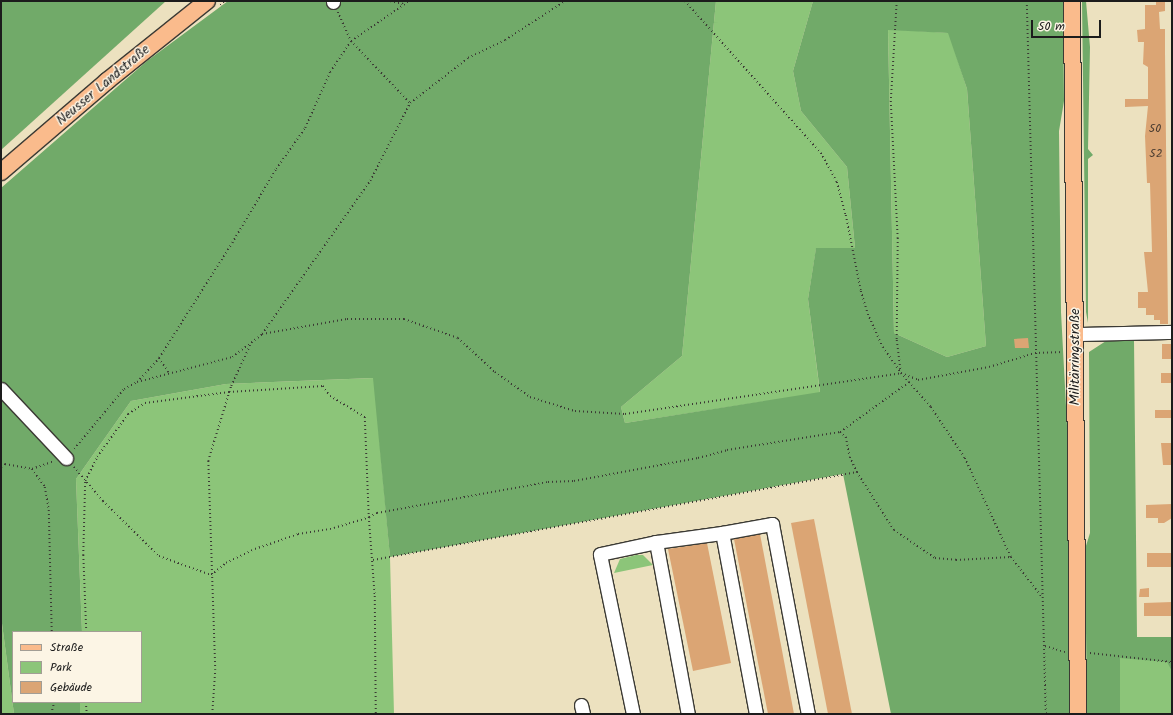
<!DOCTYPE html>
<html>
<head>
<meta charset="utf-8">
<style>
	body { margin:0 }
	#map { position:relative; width:1173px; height:715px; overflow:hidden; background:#ece1bf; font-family:Kalam,sans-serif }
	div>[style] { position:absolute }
	.green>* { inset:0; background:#8cc579 }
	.forest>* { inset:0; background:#71aa69 }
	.building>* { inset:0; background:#dba574 }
	.path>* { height:1.5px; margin-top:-0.75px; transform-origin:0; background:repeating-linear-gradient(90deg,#3b3a34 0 1px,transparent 0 4px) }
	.roads { filter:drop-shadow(1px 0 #3b3a34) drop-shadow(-1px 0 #3b3a34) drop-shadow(0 1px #3b3a34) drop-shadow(0 -1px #3b3a34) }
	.minor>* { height:13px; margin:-6.5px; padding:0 6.5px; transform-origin:6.5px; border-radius:6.5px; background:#fff }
	.major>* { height:16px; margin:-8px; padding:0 8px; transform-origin:8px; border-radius:8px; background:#fabb8c }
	span { translate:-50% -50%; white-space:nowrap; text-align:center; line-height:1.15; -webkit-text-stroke:3px #fcf5e5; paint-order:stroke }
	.number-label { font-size:12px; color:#4c3e32 }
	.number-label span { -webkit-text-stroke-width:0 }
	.street-label { font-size:14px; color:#1c1c1c }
	.frame { position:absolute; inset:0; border:2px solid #1c1c1c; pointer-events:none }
	.legend { position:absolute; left:12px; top:631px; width:130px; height:72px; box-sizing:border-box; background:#fcf5e5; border:1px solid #a29e95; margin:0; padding:5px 7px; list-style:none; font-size:12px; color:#1c1c1c }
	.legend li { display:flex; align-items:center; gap:8px; height:20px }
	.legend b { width:20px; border:1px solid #a29e95 }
	.scale { position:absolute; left:1031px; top:20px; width:70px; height:18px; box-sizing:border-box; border:2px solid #1c1c1c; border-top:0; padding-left:5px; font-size:12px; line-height:14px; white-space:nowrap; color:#1c1c1c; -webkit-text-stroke:3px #fcf5e5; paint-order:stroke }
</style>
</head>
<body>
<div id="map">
	<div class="green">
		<div style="clip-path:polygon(716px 1px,813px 1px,793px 71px,801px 111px,847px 167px,855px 248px,816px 249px,808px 299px,820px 393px,625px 423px,621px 407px,682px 356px)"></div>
		<div style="clip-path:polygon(888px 29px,949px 33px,967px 89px,986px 346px,947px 357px,894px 333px)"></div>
		<div style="clip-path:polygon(374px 378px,390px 557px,394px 714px,80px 714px,80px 702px,141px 702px,141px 632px,82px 632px,76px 479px,131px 401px,226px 384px)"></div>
		<div style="clip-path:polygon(636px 555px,643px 555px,653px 565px,614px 573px,620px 559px)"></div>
		<div style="clip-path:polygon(1px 616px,14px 714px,1px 714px)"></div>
		<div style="clip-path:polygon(1172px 637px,1172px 714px,1120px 714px,1120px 638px)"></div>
	</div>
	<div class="forest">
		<div style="clip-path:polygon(1px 1px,166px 1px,1px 150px)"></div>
		<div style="clip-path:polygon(evenodd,228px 1px,716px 1px,682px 356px,621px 407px,625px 423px,820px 392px,808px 299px,816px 248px,855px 248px,847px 167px,801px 111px,793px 71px,813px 1px,1063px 1px,1064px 101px,1059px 131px,1061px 312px,1067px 425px,1070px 714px,891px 714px,843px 474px,390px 557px,373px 378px,226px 384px,131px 401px,76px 479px,82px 632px,13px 632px,13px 702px,80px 702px,80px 714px,14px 714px,1px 616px,1px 188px,147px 61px,228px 1px,888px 30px,948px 33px,967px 89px,986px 346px,947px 357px,894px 333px,888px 30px)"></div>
		<div style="clip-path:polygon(1082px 1px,1086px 1px,1090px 47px,1088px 149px,1093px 155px,1088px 159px,1088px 323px,1086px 312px)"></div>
		<div style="clip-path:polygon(1134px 339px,1137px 637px,1172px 637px,1172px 671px,1167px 662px,1120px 658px,1120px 714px,1087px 714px,1085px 549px,1090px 533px,1089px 352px,1106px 341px)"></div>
	</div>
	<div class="building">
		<div style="clip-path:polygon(1156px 2px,1165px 2px,1165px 11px,1159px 12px,1160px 29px,1165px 29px,1165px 52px,1168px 324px,1160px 324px,1160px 320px,1154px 320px,1154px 315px,1146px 315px,1146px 308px,1138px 308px,1138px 292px,1148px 292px,1144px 252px,1152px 252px,1150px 183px,1147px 183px,1145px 136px,1148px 106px,1125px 107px,1125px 99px,1148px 99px,1148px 67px,1143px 64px,1144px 42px,1138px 42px,1137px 30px,1145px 29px,1145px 5px,1156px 5px)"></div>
		<div style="clip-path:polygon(1028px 338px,1029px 348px,1015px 348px,1014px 339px)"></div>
		<div style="clip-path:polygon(1162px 344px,1172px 344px,1172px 359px,1162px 359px)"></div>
		<div style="clip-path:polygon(1161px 373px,1172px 373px,1172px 383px,1161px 383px)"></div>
		<div style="clip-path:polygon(1155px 410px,1172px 410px,1172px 418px,1155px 418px)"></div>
		<div style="clip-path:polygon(1161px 443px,1172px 443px,1172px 465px,1163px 465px)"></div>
		<div style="clip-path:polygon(1172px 504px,1172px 518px,1164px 523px,1158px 523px,1158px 518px,1146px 518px,1146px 505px)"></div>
		<div style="clip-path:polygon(814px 519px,852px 714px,828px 714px,791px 523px)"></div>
		<div style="clip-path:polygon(760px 534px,794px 714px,768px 714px,734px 539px)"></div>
		<div style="clip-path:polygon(707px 543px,731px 663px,693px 671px,668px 549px)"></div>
		<div style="clip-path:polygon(1147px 553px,1172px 553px,1172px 567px,1147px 567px)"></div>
		<div style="clip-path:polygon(1149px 588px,1149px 597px,1139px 597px,1140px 589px)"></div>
		<div style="clip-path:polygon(1172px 602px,1172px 616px,1144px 616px,1144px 603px)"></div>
	</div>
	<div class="path">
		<div style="left:390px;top:1px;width:14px;rotate:12deg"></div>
		<div style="left:685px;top:1px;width:204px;rotate:48.2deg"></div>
		<div style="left:821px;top:153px;width:33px;rotate:61deg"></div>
		<div style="left:837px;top:182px;width:34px;rotate:75deg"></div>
		<div style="left:846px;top:215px;width:77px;rotate:78.8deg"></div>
		<div style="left:861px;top:291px;width:24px;rotate:73deg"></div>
		<div style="left:868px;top:314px;width:36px;rotate:66deg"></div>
		<div style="left:883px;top:347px;width:32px;rotate:55deg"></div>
		<div style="left:901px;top:373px;width:45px;rotate:48.6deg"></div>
		<div style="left:931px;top:407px;width:61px;rotate:56.3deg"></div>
		<div style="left:965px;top:458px;width:109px;rotate:65.1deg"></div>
		<div style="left:1011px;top:557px;width:51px;rotate:52.2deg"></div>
		<div style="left:897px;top:1px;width:100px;rotate:93.4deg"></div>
		<div style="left:891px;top:101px;width:137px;rotate:87.1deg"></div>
		<div style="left:898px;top:238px;width:102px;rotate:90.6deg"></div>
		<div style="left:897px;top:340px;width:31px;rotate:83deg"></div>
		<div style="left:1027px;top:1px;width:713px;rotate:88.47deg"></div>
		<div style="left:220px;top:5px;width:6px;rotate:-45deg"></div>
		<div style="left:338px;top:12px;width:32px;rotate:66deg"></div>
		<div style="left:351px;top:41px;width:86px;rotate:46.4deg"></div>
		<div style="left:262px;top:334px;width:86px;rotate:-10deg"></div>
		<div style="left:347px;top:319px;width:57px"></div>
		<div style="left:404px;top:319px;width:57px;rotate:19.4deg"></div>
		<div style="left:458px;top:338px;width:50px;rotate:42.6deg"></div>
		<div style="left:495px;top:372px;width:43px;rotate:35.5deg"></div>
		<div style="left:530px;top:397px;width:47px;rotate:17.3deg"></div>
		<div style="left:575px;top:411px;width:50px;rotate:3.4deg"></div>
		<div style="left:625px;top:414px;width:279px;rotate:-8.4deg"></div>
		<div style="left:901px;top:373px;width:18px;rotate:22deg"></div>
		<div style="left:918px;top:380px;width:72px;rotate:-10.4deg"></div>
		<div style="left:989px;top:367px;width:48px;rotate:-16.9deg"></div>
		<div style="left:1035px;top:353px;width:28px;rotate:-2deg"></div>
		<div style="left:159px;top:358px;width:18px;rotate:56deg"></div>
		<div style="left:137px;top:382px;width:33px;rotate:-47deg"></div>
		<div style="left:159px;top:358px;width:136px;rotate:-57.6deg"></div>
		<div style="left:232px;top:243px;width:86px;rotate:-59.3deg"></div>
		<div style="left:276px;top:169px;width:50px;rotate:-54.7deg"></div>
		<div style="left:305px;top:128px;width:61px;rotate:-65.9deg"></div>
		<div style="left:330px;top:72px;width:37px;rotate:-56deg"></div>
		<div style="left:351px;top:41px;width:70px;rotate:-34.6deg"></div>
		<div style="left:840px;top:432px;width:85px;rotate:-35.9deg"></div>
		<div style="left:74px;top:449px;width:78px;rotate:-50.2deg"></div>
		<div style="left:124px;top:389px;width:15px;rotate:-28deg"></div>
		<div style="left:137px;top:382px;width:98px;rotate:-14.7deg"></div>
		<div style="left:232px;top:357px;width:38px;rotate:-37deg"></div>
		<div style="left:262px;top:334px;width:187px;rotate:-54.8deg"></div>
		<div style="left:370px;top:181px;width:88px;rotate:-62.9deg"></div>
		<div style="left:410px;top:103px;width:73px;rotate:-37.8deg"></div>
		<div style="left:468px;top:58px;width:41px;rotate:-25.9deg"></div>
		<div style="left:505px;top:40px;width:72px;rotate:-33deg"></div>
		<div style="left:1px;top:467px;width:5px;rotate:-37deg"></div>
		<div style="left:5px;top:464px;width:27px;rotate:10deg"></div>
		<div style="left:32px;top:469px;width:23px;rotate:-20deg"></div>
		<div style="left:74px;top:467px;width:45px;rotate:49.5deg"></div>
		<div style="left:103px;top:501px;width:78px;rotate:44.5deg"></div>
		<div style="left:159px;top:556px;width:55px;rotate:20.1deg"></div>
		<div style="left:211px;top:575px;width:19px;rotate:-39deg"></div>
		<div style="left:226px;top:563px;width:32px;rotate:-26deg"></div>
		<div style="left:255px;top:549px;width:46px;rotate:-19.2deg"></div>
		<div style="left:298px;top:534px;width:36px;rotate:-9deg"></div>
		<div style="left:334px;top:528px;width:37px;rotate:-17deg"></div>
		<div style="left:369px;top:517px;width:79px;rotate:85.7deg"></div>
		<div style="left:375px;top:596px;width:118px;rotate:89.5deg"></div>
		<div style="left:32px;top:469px;width:22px;rotate:54deg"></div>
		<div style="left:45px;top:487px;width:23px;rotate:80deg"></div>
		<div style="left:49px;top:510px;width:122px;rotate:88.6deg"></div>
		<div style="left:373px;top:560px;width:492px;rotate:-10.3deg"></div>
		<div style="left:86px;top:632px;width:77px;rotate:-92.2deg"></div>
		<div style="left:83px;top:555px;width:74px;rotate:-88.5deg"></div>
		<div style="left:85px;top:481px;width:27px;rotate:-63deg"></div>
		<div style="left:97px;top:457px;width:53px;rotate:-54.2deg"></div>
		<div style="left:128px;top:414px;width:20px;rotate:-33deg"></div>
		<div style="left:145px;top:403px;width:85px;rotate:-7.5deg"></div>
		<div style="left:229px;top:392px;width:94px;rotate:-3.7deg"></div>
		<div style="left:323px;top:386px;width:12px;rotate:55deg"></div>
		<div style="left:330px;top:396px;width:41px;rotate:31deg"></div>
		<div style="left:365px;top:417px;width:100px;rotate:87.7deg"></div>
		<div style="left:369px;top:517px;width:9px;rotate:-27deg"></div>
		<div style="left:377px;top:513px;width:174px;rotate:-10.3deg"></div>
		<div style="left:548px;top:482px;width:26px;rotate:-2deg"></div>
		<div style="left:574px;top:481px;width:126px;rotate:-10.5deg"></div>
		<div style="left:698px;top:458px;width:30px;rotate:-15deg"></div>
		<div style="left:727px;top:450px;width:114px;rotate:-9.1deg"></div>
		<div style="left:840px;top:432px;width:8px;rotate:40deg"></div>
		<div style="left:846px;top:437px;width:20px;rotate:79deg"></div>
		<div style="left:850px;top:457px;width:17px;rotate:65deg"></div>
		<div style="left:857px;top:472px;width:69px;rotate:57.5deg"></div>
		<div style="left:894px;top:530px;width:50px;rotate:34.3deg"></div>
		<div style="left:935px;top:558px;width:21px;rotate:5deg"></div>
		<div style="left:956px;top:560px;width:55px;rotate:-3.1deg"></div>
		<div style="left:1045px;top:646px;width:21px;rotate:17deg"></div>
		<div style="left:1090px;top:653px;width:82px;rotate:6.3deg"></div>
		<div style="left:86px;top:702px;width:12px;rotate:85deg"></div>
		<div style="left:51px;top:714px;width:12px;rotate:-76deg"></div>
		<div style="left:212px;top:714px;width:44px;rotate:-86.1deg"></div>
		<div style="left:215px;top:670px;width:209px;rotate:-91.9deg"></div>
		<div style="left:208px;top:461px;width:78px;rotate:-73deg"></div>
		<div style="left:231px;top:386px;width:45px;rotate:-65.1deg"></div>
	</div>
	<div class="roads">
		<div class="minor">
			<div style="left:333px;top:1px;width:1px;rotate:90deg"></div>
			<div style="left:1075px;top:334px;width:97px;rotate:-1.2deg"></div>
			<div style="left:1px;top:389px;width:95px;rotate:46.7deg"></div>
			<div style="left:656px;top:542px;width:175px;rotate:79.5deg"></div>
			<div style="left:581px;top:705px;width:9px;rotate:77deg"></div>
			<div style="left:633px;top:714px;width:163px;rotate:-101.7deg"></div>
			<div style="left:600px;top:554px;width:57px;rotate:-12.1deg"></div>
			<div style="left:656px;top:542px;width:67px;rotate:-7.8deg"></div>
			<div style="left:756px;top:714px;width:184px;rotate:-100.6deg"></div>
			<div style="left:722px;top:533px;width:51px;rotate:-10.2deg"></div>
			<div style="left:772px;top:524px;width:193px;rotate:79.3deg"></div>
		</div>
		<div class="major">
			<div style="left:1072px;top:1px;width:713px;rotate:89.52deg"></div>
			<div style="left:1px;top:172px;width:140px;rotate:-40.6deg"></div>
			<div style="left:107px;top:81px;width:128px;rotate:-38.7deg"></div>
		</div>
	</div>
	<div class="number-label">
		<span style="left:1155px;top:129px">50</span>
		<span style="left:1156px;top:154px">52</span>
	</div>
	<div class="street-label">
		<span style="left:103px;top:85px;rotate:-40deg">Neusser Landstraße</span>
		<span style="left:1075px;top:357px;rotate:-90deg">Militärringstraße</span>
	</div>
	<div class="frame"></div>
	<ul class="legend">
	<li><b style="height:5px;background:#fabb8c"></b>Straße</li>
	<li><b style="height:11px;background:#8cc579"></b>Park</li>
	<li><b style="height:11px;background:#dba574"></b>Gebäude</li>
	</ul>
	<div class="scale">50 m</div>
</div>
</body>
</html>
